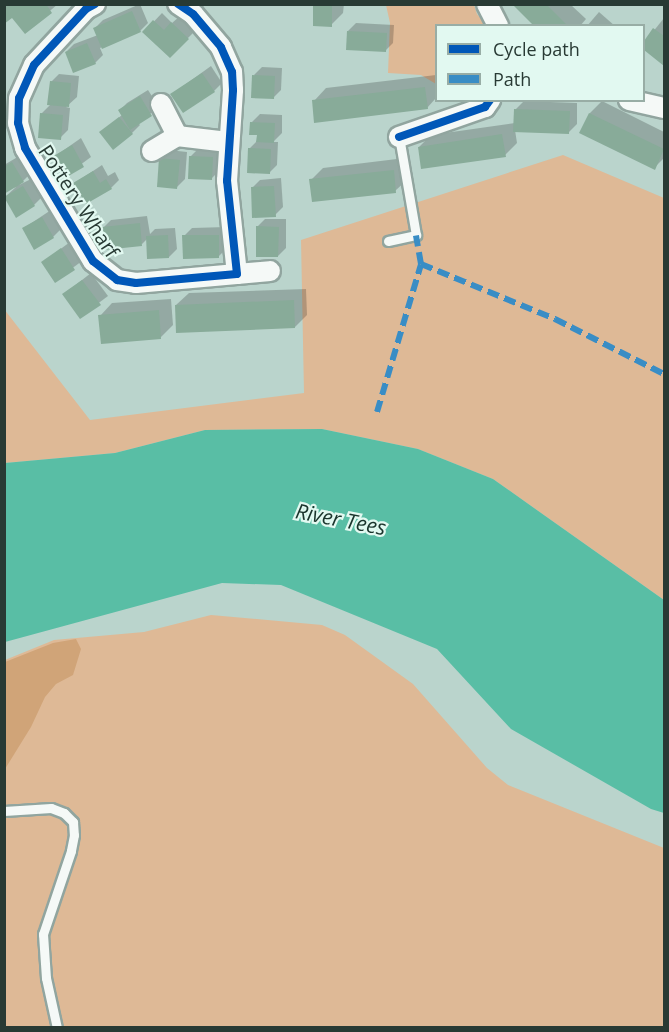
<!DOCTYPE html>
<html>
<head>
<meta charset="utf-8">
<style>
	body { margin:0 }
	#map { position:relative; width:669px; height:1032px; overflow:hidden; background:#bad4cc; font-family:"Open Sans",sans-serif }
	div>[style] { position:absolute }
	.green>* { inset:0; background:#deb996 }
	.forest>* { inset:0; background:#d0a478 }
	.water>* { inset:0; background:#59bea5 }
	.shadow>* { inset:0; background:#0003 }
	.building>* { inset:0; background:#88ab99 }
	.roads { filter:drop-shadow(2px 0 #91a59f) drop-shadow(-2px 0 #91a59f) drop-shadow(0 2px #91a59f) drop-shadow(0 -2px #91a59f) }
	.lane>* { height:9px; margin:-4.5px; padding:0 4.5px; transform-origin:4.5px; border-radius:4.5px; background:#f5f9f7 }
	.street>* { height:20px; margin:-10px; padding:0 10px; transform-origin:10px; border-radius:10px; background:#f5f9f7 }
	.quiet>* { height:6px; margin-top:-3px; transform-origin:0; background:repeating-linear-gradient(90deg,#398dc5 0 12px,transparent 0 18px) }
	.cycleway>* { height:8px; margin:-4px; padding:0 4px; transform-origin:4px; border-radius:4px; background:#0057b8 }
	span { translate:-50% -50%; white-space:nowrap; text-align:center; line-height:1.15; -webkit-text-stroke:4.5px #e2f9f1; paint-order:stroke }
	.street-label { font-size:20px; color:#283a34 }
	.water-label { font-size:21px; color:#1a342c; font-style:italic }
	.frame { position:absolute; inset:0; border:6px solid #283a34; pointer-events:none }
	.legend { position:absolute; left:435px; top:24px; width:210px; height:78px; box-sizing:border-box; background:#e2f9f1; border:2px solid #98ada5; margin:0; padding:8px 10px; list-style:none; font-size:18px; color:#283a34 }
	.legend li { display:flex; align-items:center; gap:12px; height:30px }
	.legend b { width:30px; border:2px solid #98ada5 }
</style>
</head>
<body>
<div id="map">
	<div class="green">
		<div style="clip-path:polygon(386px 5px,474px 5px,477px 14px,486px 25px,436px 26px,436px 84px,421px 75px,388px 73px,390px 23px)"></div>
		<div style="clip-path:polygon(563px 155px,664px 198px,664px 600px,493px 479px,418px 449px,322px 429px,205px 430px,115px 453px,5px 463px,4px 309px,90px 420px,304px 393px,301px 240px)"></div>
		<div style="clip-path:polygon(211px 615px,322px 625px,345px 635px,413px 684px,487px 768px,508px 785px,664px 848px,664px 1027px,5px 1028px,5px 660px,54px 640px,144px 632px)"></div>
	</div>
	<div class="forest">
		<div style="clip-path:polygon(76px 639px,81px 649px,73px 675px,56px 684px,45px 697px,31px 727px,5px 769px,5px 662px,53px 643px)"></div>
	</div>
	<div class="water">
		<div style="clip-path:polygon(322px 429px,418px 449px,493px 479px,664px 600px,664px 813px,651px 809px,511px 729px,437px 649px,281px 585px,222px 583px,5px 642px,5px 463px,115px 453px,205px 430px)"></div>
	</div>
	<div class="shadow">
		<div style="clip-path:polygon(4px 4px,58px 4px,25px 32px)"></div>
		<div style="clip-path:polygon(140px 4px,148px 23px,140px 31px,100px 48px,103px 55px,95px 63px,66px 52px,74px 44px,98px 35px,95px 28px,103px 20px)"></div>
		<div style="clip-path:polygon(315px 4px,344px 4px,343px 13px,331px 25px)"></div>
		<div style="clip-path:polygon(514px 4px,570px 4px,586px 19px,580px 26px,536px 26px)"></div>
		<div style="clip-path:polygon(599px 12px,615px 26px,587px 26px)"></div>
		<div style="clip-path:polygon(162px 13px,172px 23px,180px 16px,196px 30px,170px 56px,144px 32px)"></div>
		<div style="clip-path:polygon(664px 18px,664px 64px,644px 48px,644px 43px)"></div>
		<div style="clip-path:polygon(356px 23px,394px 25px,393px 43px,385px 51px,348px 31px)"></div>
		<div style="clip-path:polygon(211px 66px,222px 83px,214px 91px,172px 94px)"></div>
		<div style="clip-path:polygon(262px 67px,282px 68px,281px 90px,273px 98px,254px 75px)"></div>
		<div style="clip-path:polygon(59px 74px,79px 76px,77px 97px,66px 107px,70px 108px,68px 130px,60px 138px,41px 114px,51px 104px,51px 82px)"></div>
		<div style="clip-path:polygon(436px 75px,436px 98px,427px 108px,314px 101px,326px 88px)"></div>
		<div style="clip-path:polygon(148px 90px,159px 107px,138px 123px,140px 125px,132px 133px,101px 132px,122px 115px,119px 111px,127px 103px)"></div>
		<div style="clip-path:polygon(524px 101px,577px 103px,577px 124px,569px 132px,515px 130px,517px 143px,505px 155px,419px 147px,431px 135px,515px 123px,516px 109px)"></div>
		<div style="clip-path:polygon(602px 101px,664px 132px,664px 158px,654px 168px,581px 132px,590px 113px)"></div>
		<div style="clip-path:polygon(260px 114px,282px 115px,282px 133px,273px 142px,278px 142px,277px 165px,269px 173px,249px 149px,258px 140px,258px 134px,252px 122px)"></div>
		<div style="clip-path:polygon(81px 138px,91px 157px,65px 176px,54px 157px)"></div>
		<div style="clip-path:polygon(198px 149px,221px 150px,219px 171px,211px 179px,190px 157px)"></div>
		<div style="clip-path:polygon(169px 150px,187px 152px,185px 179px,177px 187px,161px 158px)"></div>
		<div style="clip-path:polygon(21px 155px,31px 173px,19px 185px,31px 179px,42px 197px,34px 205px,5px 197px,16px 187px,4px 190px,4px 165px)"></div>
		<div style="clip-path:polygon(405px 158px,408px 179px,395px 191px,311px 180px,323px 168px)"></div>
		<div style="clip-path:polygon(102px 165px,108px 176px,115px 172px,119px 180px,111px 188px,75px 183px)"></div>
		<div style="clip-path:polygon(281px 178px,283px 207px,275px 215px,252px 188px,260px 180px)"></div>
		<div style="clip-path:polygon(51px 210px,61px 229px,53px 237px,24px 228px)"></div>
		<div style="clip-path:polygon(147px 216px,150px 234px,155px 229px,175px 228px,177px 249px,169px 257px,147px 239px,142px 244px,103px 228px,111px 220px)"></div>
		<div style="clip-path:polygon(265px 219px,286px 219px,286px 248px,278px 256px,257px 227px)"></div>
		<div style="clip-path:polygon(226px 227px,227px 248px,219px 256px,184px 236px,192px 228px)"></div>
		<div style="clip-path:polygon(70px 242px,82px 261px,55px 281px,43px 262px)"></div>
		<div style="clip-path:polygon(91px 273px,108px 296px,80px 317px,64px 294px)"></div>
		<div style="clip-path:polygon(306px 289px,307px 315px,295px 327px,176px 305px,189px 293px)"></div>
		<div style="clip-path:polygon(171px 299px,173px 325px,161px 337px,100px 316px,112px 303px)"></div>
	</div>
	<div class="building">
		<div style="clip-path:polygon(4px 4px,46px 4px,52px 13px,25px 34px,12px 18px,4px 24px)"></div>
		<div style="clip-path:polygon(313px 4px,332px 4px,332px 27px,313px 26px)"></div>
		<div style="clip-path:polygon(512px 4px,546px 4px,568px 26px,534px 26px)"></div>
		<div style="clip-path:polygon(132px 11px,141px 32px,102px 49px,93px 28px)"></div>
		<div style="clip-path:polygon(153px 20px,164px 30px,171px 22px,189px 39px,170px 58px,142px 32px)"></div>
		<div style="clip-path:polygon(653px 28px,664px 36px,664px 66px,644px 50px,644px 41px)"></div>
		<div style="clip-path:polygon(347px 31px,387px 33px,386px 52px,346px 50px)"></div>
		<div style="clip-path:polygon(87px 43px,96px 64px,73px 73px,65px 52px)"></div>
		<div style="clip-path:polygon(202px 73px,215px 92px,183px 113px,170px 94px)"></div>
		<div style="clip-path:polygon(252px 75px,275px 76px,274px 99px,251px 98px)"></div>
		<div style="clip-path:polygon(50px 81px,71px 83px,69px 107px,47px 105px)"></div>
		<div style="clip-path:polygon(425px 87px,428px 109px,314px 123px,312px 100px)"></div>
		<div style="clip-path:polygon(140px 96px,152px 116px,130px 130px,118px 110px)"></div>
		<div style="clip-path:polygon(514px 109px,570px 111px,569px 134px,513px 132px)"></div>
		<div style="clip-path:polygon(40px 113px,63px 115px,61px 140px,38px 138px)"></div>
		<div style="clip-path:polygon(589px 113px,664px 149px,655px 170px,579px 133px)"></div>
		<div style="clip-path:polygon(119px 117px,133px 134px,113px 150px,99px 132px)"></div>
		<div style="clip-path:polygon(250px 122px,275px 123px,274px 143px,256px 142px,257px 135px,249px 135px)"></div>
		<div style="clip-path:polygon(502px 134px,506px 157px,421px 169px,418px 147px)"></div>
		<div style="clip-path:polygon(72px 145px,84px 167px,65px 178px,52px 157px)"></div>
		<div style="clip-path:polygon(248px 148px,271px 149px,270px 174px,247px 173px)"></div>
		<div style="clip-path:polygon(189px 156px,213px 157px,212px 180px,188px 179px)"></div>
		<div style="clip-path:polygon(159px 158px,180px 160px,177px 189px,157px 187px)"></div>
		<div style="clip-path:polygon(12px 162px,24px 182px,4px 194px,4px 167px)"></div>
		<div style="clip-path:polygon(394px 170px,396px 193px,312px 202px,309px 179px)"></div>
		<div style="clip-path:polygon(93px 171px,100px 183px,106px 179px,112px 189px,86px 204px,73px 183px)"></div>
		<div style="clip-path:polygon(23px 186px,35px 206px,16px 218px,4px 197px)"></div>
		<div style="clip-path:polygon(274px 186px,276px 217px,252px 218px,251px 187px)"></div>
		<div style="clip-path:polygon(42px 217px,54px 238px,34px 250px,22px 228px)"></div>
		<div style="clip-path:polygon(140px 223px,142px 246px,104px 250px,102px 227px)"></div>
		<div style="clip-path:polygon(256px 226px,279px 227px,278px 257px,256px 257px)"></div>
		<div style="clip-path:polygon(168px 235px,169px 258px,147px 259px,146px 236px)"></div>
		<div style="clip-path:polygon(182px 235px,219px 235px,219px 258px,183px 259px)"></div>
		<div style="clip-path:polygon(61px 248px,75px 270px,55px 283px,41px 262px)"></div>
		<div style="clip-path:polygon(82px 280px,101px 305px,80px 319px,62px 294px)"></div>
		<div style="clip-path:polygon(294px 300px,295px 328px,176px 333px,175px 305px)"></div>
		<div style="clip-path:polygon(159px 310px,161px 339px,101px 344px,98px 315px)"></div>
	</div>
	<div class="roads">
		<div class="lane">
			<div style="left:388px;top:241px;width:29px;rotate:-12deg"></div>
			<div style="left:416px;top:235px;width:99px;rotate:-99.8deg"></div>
			<div style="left:4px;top:811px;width:47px;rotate:-3.7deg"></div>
			<div style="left:51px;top:808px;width:14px;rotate:21deg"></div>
			<div style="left:64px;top:813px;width:13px;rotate:45deg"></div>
			<div style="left:73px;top:822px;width:13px;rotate:86deg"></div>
			<div style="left:74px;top:835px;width:16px;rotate:101deg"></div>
			<div style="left:71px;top:851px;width:88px;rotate:108.6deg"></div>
			<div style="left:43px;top:934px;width:44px;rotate:86.1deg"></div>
			<div style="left:46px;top:978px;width:51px;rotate:77.6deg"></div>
		</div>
		<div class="street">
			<div style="left:95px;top:4px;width:10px;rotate:151deg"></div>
			<div style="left:86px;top:9px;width:76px;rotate:132.9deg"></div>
			<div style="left:34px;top:65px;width:36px;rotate:114deg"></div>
			<div style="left:19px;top:98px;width:25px;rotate:92deg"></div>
			<div style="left:18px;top:123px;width:26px;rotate:74deg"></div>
			<div style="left:25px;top:148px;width:132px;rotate:59deg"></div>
			<div style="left:93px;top:261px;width:31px;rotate:38deg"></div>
			<div style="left:117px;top:280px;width:19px;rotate:9deg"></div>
			<div style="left:136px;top:283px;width:101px;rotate:-5.1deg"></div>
			<div style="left:237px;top:274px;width:94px;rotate:-96.1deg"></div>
			<div style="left:227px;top:181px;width:91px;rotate:-86.2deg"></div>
			<div style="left:233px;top:90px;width:18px;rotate:-93deg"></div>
			<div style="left:232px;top:72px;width:27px;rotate:-114deg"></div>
			<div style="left:221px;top:47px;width:43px;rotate:-130.3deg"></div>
			<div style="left:193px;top:14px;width:18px;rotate:-146deg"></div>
			<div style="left:487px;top:4px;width:25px;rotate:63deg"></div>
			<div style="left:629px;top:100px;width:36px;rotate:13deg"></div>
			<div style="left:161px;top:104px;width:36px;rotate:63deg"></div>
			<div style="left:177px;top:136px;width:51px;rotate:6.7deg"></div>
			<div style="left:399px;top:137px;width:91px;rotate:-19.2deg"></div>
			<div style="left:485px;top:107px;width:9px;rotate:-54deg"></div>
			<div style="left:152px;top:151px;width:29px;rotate:-31deg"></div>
			<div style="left:237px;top:274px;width:33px;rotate:-5deg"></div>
		</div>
	</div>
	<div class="quiet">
		<div style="left:421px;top:264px;width:145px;rotate:22.3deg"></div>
		<div style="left:555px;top:319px;width:122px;rotate:26.8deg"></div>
		<div style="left:377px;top:412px;width:154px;rotate:-73.4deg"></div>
		<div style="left:421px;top:264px;width:29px;rotate:-100deg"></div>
	</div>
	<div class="cycleway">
		<div style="left:95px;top:4px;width:10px;rotate:151deg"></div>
		<div style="left:86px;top:9px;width:76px;rotate:132.9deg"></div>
		<div style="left:34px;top:65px;width:36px;rotate:114deg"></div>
		<div style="left:19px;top:98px;width:25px;rotate:92deg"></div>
		<div style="left:18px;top:123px;width:26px;rotate:74deg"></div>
		<div style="left:25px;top:148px;width:132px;rotate:59deg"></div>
		<div style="left:93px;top:261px;width:31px;rotate:38deg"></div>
		<div style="left:117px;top:280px;width:19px;rotate:9deg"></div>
		<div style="left:136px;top:283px;width:101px;rotate:-5.1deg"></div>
		<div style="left:237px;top:274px;width:94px;rotate:-96.1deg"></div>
		<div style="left:227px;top:181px;width:91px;rotate:-86.2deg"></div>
		<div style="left:233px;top:90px;width:18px;rotate:-93deg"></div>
		<div style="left:232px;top:72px;width:27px;rotate:-114deg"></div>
		<div style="left:221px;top:47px;width:43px;rotate:-130.3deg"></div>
		<div style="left:193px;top:14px;width:18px;rotate:-146deg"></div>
		<div style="left:399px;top:137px;width:91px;rotate:-19.2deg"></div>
		<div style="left:485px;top:107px;width:9px;rotate:-54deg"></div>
	</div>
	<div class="street-label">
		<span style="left:79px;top:201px;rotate:57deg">Pottery Wharf</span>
	</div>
	<div class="water-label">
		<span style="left:341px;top:519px;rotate:11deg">River Tees</span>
	</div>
	<div class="frame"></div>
	<ul class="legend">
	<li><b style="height:8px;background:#0057b8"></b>Cycle path</li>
	<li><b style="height:8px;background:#398dc5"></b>Path</li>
	</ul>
</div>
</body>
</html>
